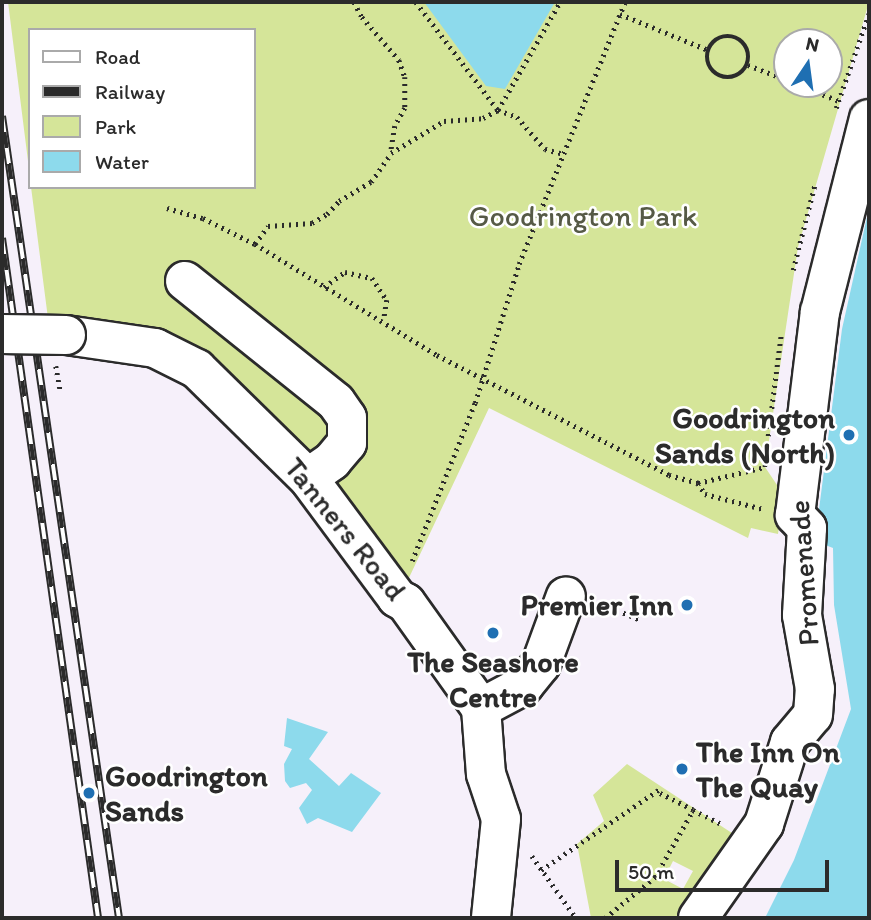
<!DOCTYPE html>
<html>
<head>
<meta charset="utf-8">
<style>
	body { margin:0 }
	#map { position:relative; width:871px; height:920px; overflow:hidden; background:#f6f0fa; font-family:Itim,sans-serif }
	div>[style] { position:absolute }
	.green>* { inset:0; background:#d5e599 }
	.water>* { inset:0; background:#8ddaec }
	.path>* { height:4.5px; margin-top:-2.25px; transform-origin:0; background:repeating-linear-gradient(90deg,#2b2b2b 0 2px,transparent 0 7px) }
	.path>.ring { margin:-2.25px; padding:0; box-sizing:content-box; background:none; border:4.5px solid #2b2b2b; border-radius:50% }
	.roads { filter:drop-shadow(2px 0 #2b2b2b) drop-shadow(-2px 0 #2b2b2b) drop-shadow(0 2px #2b2b2b) drop-shadow(0 -2px #2b2b2b) }
	.minor>* { height:38px; margin:-19px; padding:0 19px; transform-origin:19px; border-radius:19px; background:#fff }
	.rail>* { height:8px; margin-top:-4px; transform-origin:0; background:repeating-linear-gradient(90deg,#fff 0 16px,#2b2b2b 0 32px); box-sizing:border-box; border-block:2px solid #2b2b2b }
	.bridges { filter:drop-shadow(2px 0 #2b2b2b) drop-shadow(-2px 0 #2b2b2b) drop-shadow(0 2px #2b2b2b) drop-shadow(0 -2px #2b2b2b) }
	.minor-bridge>* { height:38px; margin:-19px; padding:0 19px; transform-origin:19px; border-radius:19px; background:#fff }
	.dots>* { width:19px; height:19px; translate:-50% -50%; box-sizing:border-box; border:4px solid #fff; border-radius:50% }
	span { translate:-50% -50%; white-space:nowrap; text-align:center; line-height:1.15; -webkit-text-stroke:5px #fff; paint-order:stroke }
	.park-label { font-size:30px; color:#565a46 }
	.poi-label { font-size:30px; color:#2b2b2b; font-weight:700 }
	.right { translate:-100% -50%; text-align:right }
	.left { translate:0 -50%; text-align:left }
	.street-label { font-size:30px; color:#2b2b2b }
	.frame { position:absolute; inset:0; border:4px solid #2b2b2b; pointer-events:none }
	.legend { position:absolute; left:28px; top:28px; width:228px; height:161px; box-sizing:border-box; background:#fff; border:2px solid #aaa; margin:0; padding:9px 12px; list-style:none; font-size:21px; color:#2b2b2b }
	.legend li { display:flex; align-items:center; gap:14px; height:35px }
	.legend b { width:35px; border:2px solid #aaa }
	.north { position:absolute; left:773px; top:28px; width:70px; height:70px; box-sizing:border-box; background:#fff; border:2px solid #aaa; border-radius:50%; rotate:13deg; font-size:19px; font-weight:700; line-height:28px; text-align:center; color:#2b2b2b }
	.north::after { content:''; display:block; margin:auto; width:24px; height:32px; background:#1f6fb2; clip-path:polygon(50% 0,100% 100%,50% 72%,0 100%) }
	.scale { position:absolute; left:615px; top:860px; width:214px; height:32px; box-sizing:border-box; border:4px solid #2b2b2b; border-top:0; padding-left:9px; font-size:21px; line-height:24px; white-space:nowrap; color:#2b2b2b; -webkit-text-stroke:5px #fff; paint-order:stroke }
</style>
</head>
<body>
<div id="map">
	<div class="green">
		<div style="clip-path:polygon(evenodd,8px 2px,869px 2px,798px 247px,765px 467px,783px 494px,778px 534px,751px 528px,748px 538px,489px 408px,407px 582px,215px 376px,50px 334px,31px 187px,254px 187px,254px 30px,30px 30px,30px 177px,8px 2px,787px 42px,829px 42px,829px 84px,787px 84px,787px 42px)"></div>
		<div style="clip-path:polygon(evenodd,627px 764px,741px 839px,683px 918px,591px 918px,577px 844px,604px 821px,593px 795px,627px 764px,673px 861px,693px 871px,683px 889px,664px 879px,673px 861px)"></div>
	</div>
	<div class="water">
		<div style="clip-path:polygon(424px 2px,555px 2px,505px 89px,486px 86px)"></div>
		<div style="clip-path:polygon(869px 208px,869px 918px,765px 918px,794px 860px,851px 709px,834px 605px,833px 548px,815px 541px,842px 329px)"></div>
		<div style="clip-path:polygon(287px 718px,328px 732px,309px 759px,339px 786px,351px 773px,381px 793px,352px 832px,318px 818px,307px 824px,299px 808px,312px 790px,306px 783px,290px 788px,285px 781px,284px 764px,292px 749px,284px 746px)"></div>
	</div>
	<div class="path">
		<div style="left:354px;top:2px;width:17px;rotate:62deg"></div>
		<div style="left:362px;top:17px;width:57px;rotate:49.3deg"></div>
		<div style="left:399px;top:60px;width:18px;rotate:71deg"></div>
		<div style="left:405px;top:77px;width:31px;rotate:90deg"></div>
		<div style="left:405px;top:108px;width:21px;rotate:119deg"></div>
		<div style="left:395px;top:126px;width:26px;rotate:99deg"></div>
		<div style="left:416px;top:2px;width:136px;rotate:52.8deg"></div>
		<div style="left:498px;top:110px;width:125px;rotate:-60.1deg"></div>
		<div style="left:620px;top:14px;width:95px;rotate:22.2deg"></div>
		<div class="ring" style="left:707px;top:36px;width:37.5px;height:37.5px"></div>
		<div style="left:748px;top:65px;width:42px;rotate:21deg"></div>
		<div style="left:797px;top:84px;width:45px;rotate:22deg"></div>
		<div style="left:836px;top:108px;width:101px;rotate:-70.8deg"></div>
		<div style="left:167px;top:208px;width:37px;rotate:16deg"></div>
		<div style="left:203px;top:218px;width:58px;rotate:26.6deg"></div>
		<div style="left:255px;top:244px;width:213px;rotate:31.4deg"></div>
		<div style="left:437px;top:355px;width:261px;rotate:27.3deg"></div>
		<div style="left:669px;top:475px;width:30px;rotate:15deg"></div>
		<div style="left:698px;top:483px;width:13px;rotate:58deg"></div>
		<div style="left:705px;top:494px;width:60px;rotate:14.5deg"></div>
		<div style="left:255px;top:244px;width:22px;rotate:-54deg"></div>
		<div style="left:268px;top:226px;width:44px;rotate:-3.9deg"></div>
		<div style="left:312px;top:223px;width:17px;rotate:-31deg"></div>
		<div style="left:327px;top:214px;width:18px;rotate:-47deg"></div>
		<div style="left:339px;top:201px;width:37px;rotate:-31deg"></div>
		<div style="left:371px;top:182px;width:35px;rotate:-55deg"></div>
		<div style="left:391px;top:153px;width:62px;rotate:-31.1deg"></div>
		<div style="left:444px;top:121px;width:39px;rotate:-4deg"></div>
		<div style="left:483px;top:118px;width:17px;rotate:-28deg"></div>
		<div style="left:498px;top:110px;width:20px;rotate:20deg"></div>
		<div style="left:517px;top:117px;width:43px;rotate:48.8deg"></div>
		<div style="left:545px;top:149px;width:20px;rotate:15deg"></div>
		<div style="left:793px;top:270px;width:89px;rotate:-75.7deg"></div>
		<div style="left:324px;top:287px;width:26px;rotate:-36deg"></div>
		<div style="left:345px;top:272px;width:28px;rotate:13deg"></div>
		<div style="left:372px;top:278px;width:27px;rotate:56deg"></div>
		<div style="left:387px;top:300px;width:19px;rotate:99deg"></div>
		<div style="left:56px;top:366px;width:27px;rotate:80deg"></div>
		<div style="left:768px;top:436px;width:103px;rotate:-82.7deg"></div>
		<div style="left:698px;top:483px;width:69px;rotate:-13.4deg"></div>
		<div style="left:765px;top:467px;width:5px;rotate:-90deg"></div>
		<div style="left:412px;top:561px;width:170px;rotate:-68.3deg"></div>
		<div style="left:475px;top:403px;width:146px;rotate:-72.4deg"></div>
		<div style="left:519px;top:264px;width:283px;rotate:-68deg"></div>
		<div style="left:617px;top:610px;width:25px;rotate:23deg"></div>
		<div style="left:693px;top:810px;width:34px;rotate:26deg"></div>
		<div style="left:532px;top:856px;width:76px;rotate:54.6deg"></div>
		<div style="left:541px;top:870px;width:145px;rotate:-34.3deg"></div>
		<div style="left:605px;top:918px;width:65px;rotate:-39.4deg"></div>
		<div style="left:655px;top:877px;width:77px;rotate:-60.4deg"></div>
		<div style="left:693px;top:810px;width:42px;rotate:-153.4deg"></div>
	</div>
	<div class="roads">
		<div class="minor">
			<div style="left:185px;top:281px;width:193px;rotate:38.7deg"></div>
			<div style="left:336px;top:402px;width:19px;rotate:55deg"></div>
			<div style="left:347px;top:418px;width:25px;rotate:90deg"></div>
			<div style="left:347px;top:443px;width:23px;rotate:130deg"></div>
			<div style="left:332px;top:461px;width:29px;rotate:145deg"></div>
			<div style="left:66px;top:335px;width:90px;rotate:8.3deg"></div>
			<div style="left:155px;top:348px;width:47px;rotate:26.6deg"></div>
			<div style="left:197px;top:369px;width:156px;rotate:44.5deg"></div>
			<div style="left:308px;top:478px;width:149px;rotate:53.4deg"></div>
			<div style="left:397px;top:598px;width:10px;rotate:29deg"></div>
			<div style="left:406px;top:603px;width:129px;rotate:54.5deg"></div>
			<div style="left:481px;top:708px;width:66px;rotate:85.7deg"></div>
			<div style="left:486px;top:774px;width:47px;rotate:71.6deg"></div>
			<div style="left:501px;top:819px;width:100px;rotate:95.8deg"></div>
			<div style="left:481px;top:708px;width:49px;rotate:-28.1deg"></div>
			<div style="left:524px;top:685px;width:27px;rotate:-51deg"></div>
			<div style="left:541px;top:664px;width:72px;rotate:-69.8deg"></div>
			<div style="left:698px;top:918px;width:115px;rotate:-54.9deg"></div>
			<div style="left:764px;top:824px;width:86px;rotate:-72.4deg"></div>
			<div style="left:790px;top:742px;width:35px;rotate:-50deg"></div>
			<div style="left:813px;top:715px;width:26px;rotate:-86deg"></div>
			<div style="left:815px;top:689px;width:75px;rotate:-100deg"></div>
			<div style="left:802px;top:615px;width:87px;rotate:-86.7deg"></div>
			<div style="left:807px;top:528px;width:18px;rotate:-133deg"></div>
			<div style="left:795px;top:515px;width:205px;rotate:-83deg"></div>
			<div style="left:820px;top:312px;width:199px;rotate:-75.8deg"></div>
		</div>
	</div>
	<div class="rail">
		<div style="left:2px;top:116px;width:810px;rotate:81.7deg"></div>
		<div style="left:2px;top:238px;width:687px;rotate:81.96deg"></div>
	</div>
	<div class="bridges">
		<div class="minor-bridge">
			<div style="left:2px;top:334px;width:64px;rotate:0.9deg"></div>
		</div>
	</div>
	<div class="dots">
		<div style="left:849px;top:435px;background:#1f6fb2"></div>
		<div style="left:687px;top:605px;background:#1f6fb2"></div>
		<div style="left:493px;top:633px;background:#1f6fb2"></div>
		<div style="left:682px;top:769px;background:#1f6fb2"></div>
		<div style="left:89px;top:793px;background:#1f6fb2"></div>
	</div>
	<div class="park-label">
		<span style="left:583px;top:216px">Goodrington Park</span>
	</div>
	<div class="poi-label">
		<span class="right" style="left:835px;top:435px">Goodrington<br>Sands (North)</span>
		<span class="right" style="left:673px;top:605px">Premier Inn</span>
		<span style="left:493px;top:679px">The Seashore<br>Centre</span>
		<span class="left" style="left:696px;top:769px">The Inn On<br>The Quay</span>
		<span class="left" style="left:105px;top:793px">Goodrington<br>Sands</span>
	</div>
	<div class="street-label">
		<span style="left:345px;top:529px;rotate:51deg">Tanners Road</span>
		<span style="left:804px;top:573px;rotate:-94deg">Promenade</span>
	</div>
	<div class="frame"></div>
	<ul class="legend">
	<li><b style="height:9px;background:#fff"></b>Road</li>
	<li><b style="height:9px;background:#2b2b2b"></b>Railway</li>
	<li><b style="height:19px;background:#d5e599"></b>Park</li>
	<li><b style="height:19px;background:#8ddaec"></b>Water</li>
	</ul>
	<div class="north">N</div>
	<div class="scale">50 m</div>
</div>
</body>
</html>
